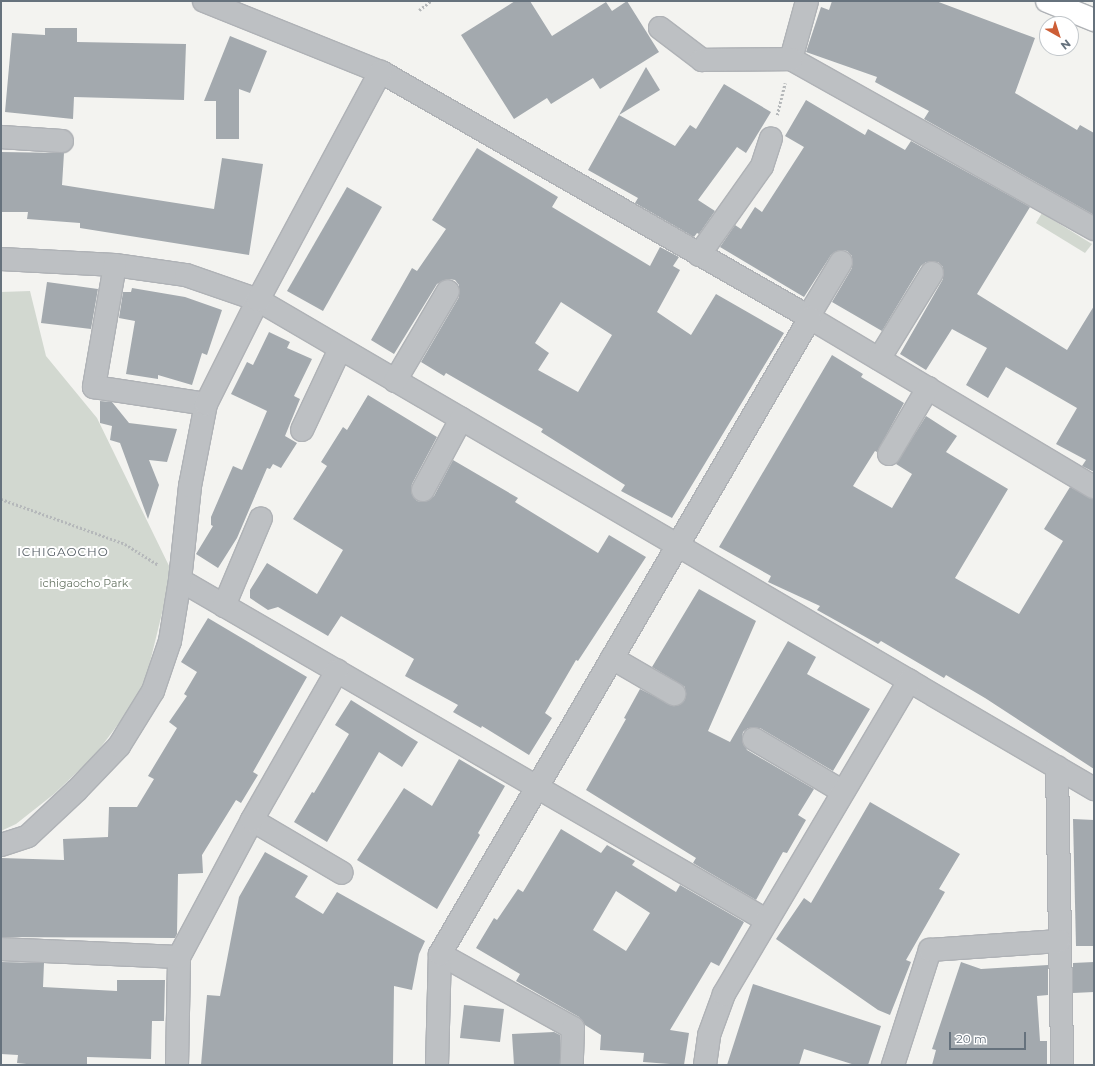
<!DOCTYPE html>
<html>
<head>
<meta charset="utf-8">
<style>
	body { margin:0 }
	#map { position:relative; width:1095px; height:1066px; overflow:hidden; background:#f3f3f0; font-family:Montserrat,sans-serif }
	div>[style] { position:absolute }
	.green>* { inset:0; background:#d2d8d0 }
	.building>* { inset:0; background:#a3a9ae }
	.path>* { height:2.5px; margin-top:-1.25px; transform-origin:0; background:repeating-linear-gradient(90deg,#b5b8ba 0 2px,transparent 0 4px) }
	.roads { filter:drop-shadow(1px 0 #afb2b6) drop-shadow(-1px 0 #afb2b6) drop-shadow(0 1px #afb2b6) drop-shadow(0 -1px #afb2b6) }
	.minor>* { height:22px; margin:-11px; padding:0 11px; transform-origin:11px; border-radius:11px; background:#bdc0c3 }
	.major>* { height:22px; margin:-11px; padding:0 11px; transform-origin:11px; border-radius:11px; background:#fff }
	span { translate:-50% -50%; white-space:nowrap; text-align:center; line-height:1.15; -webkit-text-stroke:4px #fff; paint-order:stroke }
	.park-label { font-size:11px; color:#677564 }
	.neighbourhood-label { font-size:12px; color:#535c63; letter-spacing:1px }
	.frame { position:absolute; inset:0; border:2px solid #66727d; pointer-events:none }
	.north { position:absolute; left:1039px; top:16px; width:40px; height:40px; box-sizing:border-box; background:#fff; border:1px solid #c2c7cb; border-radius:50%; rotate:141deg; font-size:11px; font-weight:700; line-height:16px; text-align:center; color:#66727d }
	.north::after { content:''; display:block; margin:auto; width:14px; height:18px; background:#cd5e36; clip-path:polygon(50% 0,100% 100%,50% 72%,0 100%) }
	.scale { position:absolute; left:949px; top:1032px; width:77px; height:18px; box-sizing:border-box; border:2px solid #66727d; border-top:0; padding-left:5px; font-size:12px; line-height:14px; white-space:nowrap; color:#66727d; -webkit-text-stroke:3px #fff; paint-order:stroke }
</style>
</head>
<body>
<div id="map">
	<div class="green">
		<div style="clip-path:polygon(1042px 213px,1092px 244px,1085px 253px,1036px 223px)"></div>
		<div style="clip-path:polygon(30px 291px,46px 356px,97px 418px,172px 572px,143px 691px,95px 755px,54px 794px,16px 824px,1px 831px,1px 292px)"></div>
	</div>
	<div class="building">
		<div style="clip-path:polygon(515px 1px,530px 1px,552px 36px,606px 2px,612px 11px,627px 1px,659px 52px,600px 89px,593px 78px,551px 104px,547px 98px,514px 119px,461px 35px)"></div>
		<div style="clip-path:polygon(832px 1px,936px 1px,1035px 38px,1015px 93px,1077px 130px,1080px 125px,1094px 133px,1094px 215px,924px 119px,929px 111px,875px 82px,877px 77px,806px 52px,821px 7px,829px 10px)"></div>
		<div style="clip-path:polygon(45px 28px,77px 28px,77px 42px,186px 44px,184px 100px,74px 97px,73px 119px,5px 112px,12px 33px,45px 35px)"></div>
		<div style="clip-path:polygon(230px 36px,267px 51px,250px 93px,239px 89px,239px 139px,216px 139px,216px 101px,204px 101px)"></div>
		<div style="clip-path:polygon(646px 67px,660px 90px,619px 115px)"></div>
		<div style="clip-path:polygon(724px 84px,771px 112px,746px 153px,737px 147px,698px 200px,715px 211px,699px 234px,697px 233px,694px 237px,635px 203px,638px 198px,588px 170px,619px 115px,675px 146px,690px 125px,696px 129px)"></div>
		<div style="clip-path:polygon(806px 100px,865px 135px,868px 129px,905px 150px,911px 141px,1030px 207px,977px 294px,1067px 350px,1094px 306px,1094px 472px,1082px 466px,1086px 460px,1056px 444px,1077px 408px,1006px 367px,988px 398px,966px 385px,987px 348px,952px 329px,926px 370px,900px 354px,943px 279px,943px 267px,938px 262px,926px 262px,921px 266px,882px 331px,832px 302px,852px 268px,852px 256px,847px 251px,841px 250px,831px 255px,804px 297px,720px 247px,735px 225px,741px 229px,755px 207px,762px 212px,804px 147px,785px 136px)"></div>
		<div style="clip-path:polygon(evenodd,477px 148px,558px 197px,552px 207px,650px 266px,660px 247px,679px 257px,673px 266px,680px 270px,657px 312px,691px 335px,716px 294px,784px 333px,672px 518px,621px 491px,625px 485px,541px 432px,543px 429px,446px 373px,444px 376px,421px 362px,459px 297px,459px 285px,455px 280px,448px 279px,437px 284px,394px 354px,371px 340px,412px 268px,417px 271px,446px 229px,432px 220px,477px 148px,561px 302px,612px 335px,578px 392px,538px 370px,549px 353px,535px 343px,561px 302px)"></div>
		<div style="clip-path:polygon(1px 152px,64px 153px,62px 185px,214px 209px,222px 158px,263px 164px,249px 255px,80px 228px,80px 223px,27px 219px,28px 212px,1px 212px)"></div>
		<div style="clip-path:polygon(347px 187px,382px 207px,323px 311px,287px 291px)"></div>
		<div style="clip-path:polygon(47px 282px,98px 289px,91px 329px,41px 323px)"></div>
		<div style="clip-path:polygon(132px 288px,185px 297px,222px 310px,207px 355px,202px 353px,192px 385px,158px 375px,158px 379px,126px 374px,135px 321px,119px 318px,123px 292px,131px 292px)"></div>
		<div style="clip-path:polygon(269px 332px,290px 342px,287px 348px,312px 359px,294px 396px,300px 399px,285px 436px,297px 443px,281px 468px,273px 464px,270px 469px,267px 468px,237px 538px,218px 568px,196px 554px,213px 526px,211px 525px,211px 517px,233px 466px,242px 470px,267px 411px,231px 394px,247px 362px,253px 365px)"></div>
		<div style="clip-path:polygon(832px 355px,863px 374px,861px 377px,904px 403px,877px 452px,875px 451px,853px 486px,892px 508px,912px 474px,896px 464px,926px 416px,957px 436px,946px 452px,1008px 489px,955px 578px,1019px 614px,1063px 541px,1044px 529px,1070px 487px,1094px 499px,1094px 769px,985px 698px,946px 675px,944px 678px,881px 641px,878px 644px,844px 625px,817px 610px,820px 606px,768px 582px,771px 576px,719px 547px)"></div>
		<div style="clip-path:polygon(368px 395px,437px 437px,412px 484px,411px 491px,417px 501px,424px 502px,434px 496px,453px 460px,518px 498px,515px 502px,598px 553px,609px 535px,646px 557px,578px 661px,576px 660px,545px 713px,552px 718px,529px 755px,482px 726px,481px 728px,453px 712px,458px 705px,405px 676px,414px 659px,341px 616px,328px 636px,278px 607px,268px 610px,250px 598px,250px 590px,267px 563px,317px 594px,343px 550px,293px 519px,327px 466px,321px 462px,343px 427px,347px 430px)"></div>
		<div style="clip-path:polygon(100px 401px,112px 402px,129px 423px,177px 429px,167px 462px,149px 460px,159px 485px,148px 519px,120px 443px,110px 440px,112px 426px,100px 423px)"></div>
		<div style="clip-path:polygon(699px 589px,756px 621px,708px 731px,730px 742px,788px 641px,816px 657px,807px 674px,870px 709px,833px 771px,760px 728px,748px 728px,743px 732px,742px 739px,747px 750px,814px 789px,798px 815px,806px 820px,787px 853px,783px 852px,756px 900px,693px 863px,696px 858px,586px 790px,626px 719px,624px 718px,640px 689px,674px 706px,685px 700px,685px 687px,652px 667px)"></div>
		<div style="clip-path:polygon(208px 618px,307px 677px,253px 772px,258px 775px,241px 803px,236px 800px,202px 855px,203px 873px,178px 874px,177px 934px,175px 938px,1px 937px,1px 858px,64px 860px,63px 839px,108px 837px,109px 807px,137px 807px,154px 779px,148px 776px,177px 728px,169px 722px,187px 696px,184px 694px,197px 672px,181px 662px)"></div>
		<div style="clip-path:polygon(351px 700px,418px 742px,402px 767px,379px 752px,327px 842px,294px 822px,312px 792px,314px 793px,349px 734px,335px 725px)"></div>
		<div style="clip-path:polygon(459px 759px,505px 786px,478px 833px,480px 835px,437px 909px,357px 860px,404px 788px,432px 806px)"></div>
		<div style="clip-path:polygon(870px 802px,960px 854px,939px 889px,945px 892px,906px 960px,911px 962px,890px 1015px,878px 1010px,776px 939px,804px 898px,811px 903px)"></div>
		<div style="clip-path:polygon(1073px 819px,1094px 820px,1094px 946px,1076px 946px)"></div>
		<div style="clip-path:polygon(evenodd,561px 829px,601px 853px,607px 845px,635px 861px,632px 865px,676px 892px,680px 885px,744px 922px,719px 966px,711px 962px,670px 1030px,689px 1033px,684px 1065px,643px 1062px,644px 1053px,600px 1050px,601px 1035px,585px 1025px,579px 1017px,516px 981px,520px 974px,476px 948px,494px 918px,497px 920px,518px 889px,523px 892px,561px 829px,616px 891px,650px 913px,626px 951px,593px 930px,616px 891px)"></div>
		<div style="clip-path:polygon(265px 852px,308px 876px,295px 897px,323px 914px,337px 892px,425px 941px,419px 954px,412px 990px,394px 986px,393px 1065px,201px 1065px,207px 995px,220px 996px,239px 897px)"></div>
		<div style="clip-path:polygon(1px 962px,44px 963px,43px 987px,117px 991px,117px 980px,165px 980px,164px 1021px,152px 1021px,151px 1059px,87px 1057px,87px 1065px,36px 1065px,17px 1063px,18px 1055px,1px 1054px)"></div>
		<div style="clip-path:polygon(961px 962px,981px 969px,1048px 965px,1048px 995px,1037px 996px,1040px 1041px,1047px 1041px,1047px 1065px,932px 1065px,936px 1050px,932px 1049px)"></div>
		<div style="clip-path:polygon(1094px 962px,1094px 992px,1073px 993px,1073px 963px)"></div>
		<div style="clip-path:polygon(753px 984px,881px 1026px,868px 1065px,855px 1065px,804px 1049px,799px 1065px,727px 1065px)"></div>
		<div style="clip-path:polygon(464px 1005px,504px 1009px,500px 1042px,460px 1038px)"></div>
		<div style="clip-path:polygon(554px 1032px,560px 1035px,560px 1065px,514px 1065px,512px 1034px)"></div>
	</div>
	<div class="path">
		<div style="left:419px;top:10px;width:15px;rotate:-37deg"></div>
		<div style="left:777px;top:115px;width:33px;rotate:-76deg"></div>
		<div style="left:1px;top:499px;width:132px;rotate:19.9deg"></div>
		<div style="left:125px;top:544px;width:39px;rotate:32deg"></div>
	</div>
	<div class="roads">
		<div class="minor">
			<div style="left:204px;top:1px;width:193px;rotate:21.9deg"></div>
			<div style="left:383px;top:73px;width:492px;rotate:29.8deg"></div>
			<div style="left:810px;top:318px;width:330px;rotate:30.8deg"></div>
			<div style="left:807px;top:1px;width:60px;rotate:105.4deg"></div>
			<div style="left:791px;top:59px;width:347px;rotate:29.3deg"></div>
			<div style="left:660px;top:28px;width:53px;rotate:37.3deg"></div>
			<div style="left:702px;top:60px;width:89px;rotate:-0.6deg"></div>
			<div style="left:1px;top:137px;width:61px;rotate:3.8deg"></div>
			<div style="left:699px;top:255px;width:109px;rotate:-54.7deg"></div>
			<div style="left:762px;top:166px;width:29px;rotate:-72deg"></div>
			<div style="left:1px;top:259px;width:114px;rotate:3deg"></div>
			<div style="left:115px;top:265px;width:72px;rotate:8deg"></div>
			<div style="left:186px;top:275px;width:76px;rotate:19.1deg"></div>
			<div style="left:258px;top:300px;width:969px;rotate:30.32deg"></div>
			<div style="left:115px;top:265px;width:124px;rotate:99.8deg"></div>
			<div style="left:94px;top:387px;width:113px;rotate:8.6deg"></div>
			<div style="left:808px;top:317px;width:64px;rotate:-59deg"></div>
			<div style="left:879px;top:359px;width:101px;rotate:-58.4deg"></div>
			<div style="left:395px;top:381px;width:104px;rotate:-59.5deg"></div>
			<div style="left:302px;top:430px;width:89px;rotate:-64.9deg"></div>
			<div style="left:889px;top:454px;width:77px;rotate:-59.4deg"></div>
			<div style="left:423px;top:490px;width:81px;rotate:-61.8deg"></div>
			<div style="left:180px;top:580px;width:677px;rotate:30.12deg"></div>
			<div style="left:224px;top:606px;width:95px;rotate:-67.2deg"></div>
			<div style="left:612px;top:658px;width:72px;rotate:30.1deg"></div>
			<div style="left:754px;top:739px;width:102px;rotate:30.6deg"></div>
			<div style="left:1057px;top:767px;width:298px;rotate:89deg"></div>
			<div style="left:252px;top:820px;width:104px;rotate:30.5deg"></div>
			<div style="left:1px;top:845px;width:28px;rotate:-18deg"></div>
			<div style="left:28px;top:836px;width:67px;rotate:-43.2deg"></div>
			<div style="left:77px;top:790px;width:61px;rotate:-46.3deg"></div>
			<div style="left:119px;top:746px;width:65px;rotate:-58.3deg"></div>
			<div style="left:153px;top:691px;width:53px;rotate:-71.2deg"></div>
			<div style="left:170px;top:641px;width:62px;rotate:-80.7deg"></div>
			<div style="left:180px;top:580px;width:95px;rotate:-83.9deg"></div>
			<div style="left:190px;top:486px;width:84px;rotate:-79deg"></div>
			<div style="left:206px;top:404px;width:116px;rotate:-63.4deg"></div>
			<div style="left:258px;top:300px;width:259px;rotate:-61.8deg"></div>
			<div style="left:1px;top:949px;width:178px;rotate:2.6deg"></div>
			<div style="left:440px;top:954px;width:152px;rotate:29.1deg"></div>
			<div style="left:573px;top:1028px;width:37px;rotate:92deg"></div>
			<div style="left:177px;top:1065px;width:108px;rotate:-88.9deg"></div>
			<div style="left:179px;top:957px;width:155px;rotate:-61.9deg"></div>
			<div style="left:252px;top:820px;width:172px;rotate:-60.3deg"></div>
			<div style="left:437px;top:1065px;width:111px;rotate:-88.5deg"></div>
			<div style="left:440px;top:954px;width:736px;rotate:-59.81deg"></div>
			<div style="left:705px;top:1065px;width:30px;rotate:-82deg"></div>
			<div style="left:709px;top:1035px;width:44px;rotate:-69.9deg"></div>
			<div style="left:724px;top:994px;width:364px;rotate:-59.4deg"></div>
			<div style="left:893px;top:1065px;width:121px;rotate:-72.2deg"></div>
			<div style="left:930px;top:950px;width:129px;rotate:-4deg"></div>
		</div>
		<div class="major">
			<div style="left:1047px;top:1px;width:51px;rotate:22deg"></div>
		</div>
	</div>
	<div class="park-label">
		<span style="left:84px;top:583px">ichigaocho Park</span>
	</div>
	<div class="neighbourhood-label">
		<span style="left:63px;top:552px">ICHIGAOCHO</span>
	</div>
	<div class="frame"></div>
	<div class="north">N</div>
	<div class="scale">20 m</div>
</div>
</body>
</html>
